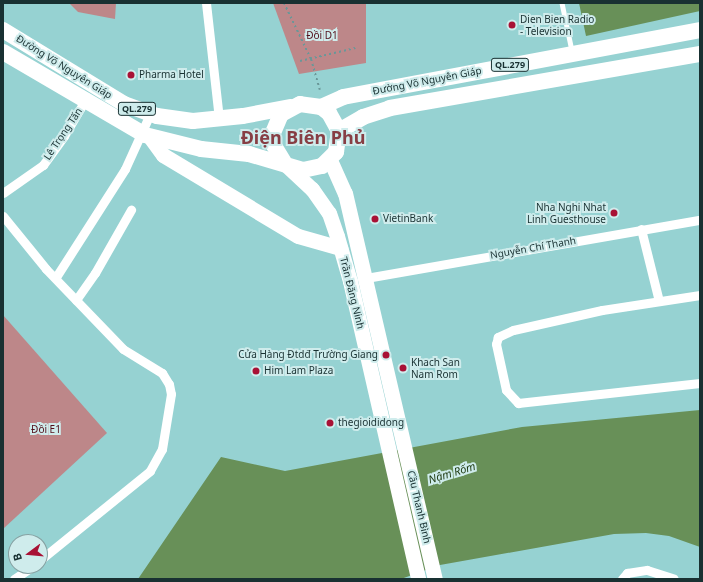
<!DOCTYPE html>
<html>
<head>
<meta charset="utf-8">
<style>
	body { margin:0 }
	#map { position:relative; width:703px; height:582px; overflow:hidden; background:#96d2d2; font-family:"Noto Sans",sans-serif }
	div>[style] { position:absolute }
	.green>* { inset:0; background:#bd8789 }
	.water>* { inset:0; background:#689058 }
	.path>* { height:2px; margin-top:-1px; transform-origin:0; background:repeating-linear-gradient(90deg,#699798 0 2px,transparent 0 5px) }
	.service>* { height:4.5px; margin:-2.25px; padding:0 2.25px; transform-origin:2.25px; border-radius:2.25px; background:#fff }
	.minor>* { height:9px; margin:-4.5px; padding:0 4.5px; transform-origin:4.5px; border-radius:4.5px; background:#fff }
	.primary>* { height:15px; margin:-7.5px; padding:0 7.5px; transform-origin:7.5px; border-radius:7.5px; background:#fff }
	.trunk>* { height:16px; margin:-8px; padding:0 8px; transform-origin:8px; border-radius:8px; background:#fff }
	.dots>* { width:11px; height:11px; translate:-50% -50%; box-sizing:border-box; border:2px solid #cfecec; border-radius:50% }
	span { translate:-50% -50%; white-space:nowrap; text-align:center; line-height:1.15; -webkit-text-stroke:4px #cfecec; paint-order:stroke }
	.shield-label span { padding:1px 3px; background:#cfecec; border:1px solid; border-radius:3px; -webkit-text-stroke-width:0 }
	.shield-label { font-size:9px; color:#193132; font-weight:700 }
	.poi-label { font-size:10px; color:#193132 }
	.left { translate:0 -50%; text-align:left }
	.right { translate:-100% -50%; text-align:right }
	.park-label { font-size:10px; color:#520e19 }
	.street-label { font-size:10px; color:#193132 }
	.water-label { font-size:11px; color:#1c380f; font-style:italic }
	.town-label { font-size:18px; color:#873e44; font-weight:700 }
	.frame { position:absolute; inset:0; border:4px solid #193132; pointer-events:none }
	.north { position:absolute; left:8px; top:534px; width:40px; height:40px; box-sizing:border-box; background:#cfecec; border:1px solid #86a1a2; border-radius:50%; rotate:254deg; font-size:11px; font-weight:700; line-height:16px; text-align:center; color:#193132 }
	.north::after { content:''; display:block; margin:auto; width:14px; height:18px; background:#a81135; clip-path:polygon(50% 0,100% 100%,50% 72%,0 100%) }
</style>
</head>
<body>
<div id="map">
	<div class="green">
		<div style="clip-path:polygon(69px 3px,116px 3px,115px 19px,78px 12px)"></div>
		<div style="clip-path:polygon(273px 3px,366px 3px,366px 63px,299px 74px)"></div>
		<div style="clip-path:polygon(3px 315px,107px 433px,3px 529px)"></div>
	</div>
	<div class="water">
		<div style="clip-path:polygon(579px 3px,700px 3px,700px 11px,586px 36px)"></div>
		<div style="clip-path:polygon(700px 410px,700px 547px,669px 536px,646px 533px,614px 534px,440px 565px,401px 579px,138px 579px,221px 457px,285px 471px,522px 427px)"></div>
	</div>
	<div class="path">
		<div style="left:284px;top:3px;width:62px;rotate:64.3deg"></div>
		<div style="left:311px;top:59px;width:32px;rotate:74deg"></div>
		<div style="left:300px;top:61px;width:57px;rotate:-13.1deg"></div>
	</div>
	<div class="service">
		<div style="left:562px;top:3px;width:49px;rotate:78.2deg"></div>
	</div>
	<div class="minor">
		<div style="left:206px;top:3px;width:117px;rotate:83.6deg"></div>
		<div style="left:3px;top:193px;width:49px;rotate:-35deg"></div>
		<div style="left:43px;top:165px;width:36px;rotate:-54deg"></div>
		<div style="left:64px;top:136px;width:45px;rotate:-59.5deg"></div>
		<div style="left:3px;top:216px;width:68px;rotate:50.9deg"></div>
		<div style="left:46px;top:269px;width:111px;rotate:46.1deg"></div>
		<div style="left:123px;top:349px;width:46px;rotate:31.6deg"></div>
		<div style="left:162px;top:373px;width:13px;rotate:58deg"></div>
		<div style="left:169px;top:384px;width:10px;rotate:79deg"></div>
		<div style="left:171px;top:394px;width:56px;rotate:99.3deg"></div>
		<div style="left:162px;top:449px;width:25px;rotate:119deg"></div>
		<div style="left:150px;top:471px;width:141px;rotate:141deg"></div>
		<div style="left:641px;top:229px;width:74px;rotate:76deg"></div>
		<div style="left:56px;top:277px;width:128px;rotate:-57.4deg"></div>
		<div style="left:125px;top:169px;width:60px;rotate:-65.6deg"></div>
		<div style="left:366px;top:278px;width:339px;rotate:-9.9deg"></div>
		<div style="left:700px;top:295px;width:99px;rotate:171.3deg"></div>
		<div style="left:602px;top:310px;width:91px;rotate:167.3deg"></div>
		<div style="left:513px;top:330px;width:17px;rotate:155deg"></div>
		<div style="left:498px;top:337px;width:7px;rotate:106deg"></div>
		<div style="left:496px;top:344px;width:47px;rotate:77.7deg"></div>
		<div style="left:506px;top:390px;width:18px;rotate:47deg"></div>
		<div style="left:518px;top:403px;width:183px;rotate:-6.3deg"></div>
		<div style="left:76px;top:300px;width:33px;rotate:-55deg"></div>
		<div style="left:95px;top:273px;width:73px;rotate:-60.3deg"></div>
		<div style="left:14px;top:579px;width:23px;rotate:-34deg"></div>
		<div style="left:622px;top:579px;width:8px;rotate:-50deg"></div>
		<div style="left:627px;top:573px;width:20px;rotate:-9deg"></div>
		<div style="left:647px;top:570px;width:28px;rotate:18deg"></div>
	</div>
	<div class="primary">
		<div style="left:150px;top:137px;width:22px;rotate:54deg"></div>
		<div style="left:163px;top:155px;width:157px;rotate:31deg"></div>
		<div style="left:298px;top:236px;width:44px;rotate:15.9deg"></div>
		<div style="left:330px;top:160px;width:36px;rotate:66deg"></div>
		<div style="left:345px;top:193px;width:396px;rotate:76.9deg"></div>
		<div style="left:285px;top:164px;width:37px;rotate:43deg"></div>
		<div style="left:312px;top:189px;width:29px;rotate:55deg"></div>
		<div style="left:329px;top:213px;width:24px;rotate:71deg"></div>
		<div style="left:337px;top:236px;width:47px;rotate:73.9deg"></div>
		<div style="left:350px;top:281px;width:306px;rotate:77.1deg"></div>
	</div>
	<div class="trunk">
		<div style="left:3px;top:30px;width:142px;rotate:31.4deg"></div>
		<div style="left:124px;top:104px;width:35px;rotate:20deg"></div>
		<div style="left:157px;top:116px;width:36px;rotate:8deg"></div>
		<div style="left:193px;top:121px;width:50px;rotate:-5.7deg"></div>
		<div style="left:243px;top:116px;width:48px;rotate:-10.8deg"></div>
		<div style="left:3px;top:52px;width:164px;rotate:30.3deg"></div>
		<div style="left:145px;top:135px;width:58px;rotate:14deg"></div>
		<div style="left:201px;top:149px;width:48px;rotate:5.9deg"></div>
		<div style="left:249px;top:154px;width:56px;rotate:16.5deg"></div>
		<div style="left:303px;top:170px;width:19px;rotate:-12deg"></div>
		<div style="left:322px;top:166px;width:20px;rotate:-45deg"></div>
		<div style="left:336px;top:152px;width:21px;rotate:-82deg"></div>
		<div style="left:339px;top:131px;width:21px;rotate:-119deg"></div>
		<div style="left:329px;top:113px;width:10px;rotate:-143deg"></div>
		<div style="left:321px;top:107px;width:21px;rotate:-172deg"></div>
		<div style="left:300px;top:104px;width:21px;rotate:152deg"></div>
		<div style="left:281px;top:114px;width:21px;rotate:113deg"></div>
		<div style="left:273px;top:133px;width:11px;rotate:90deg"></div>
		<div style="left:273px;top:144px;width:23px;rotate:59deg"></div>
		<div style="left:321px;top:107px;width:24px;rotate:-24deg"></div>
		<div style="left:343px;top:97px;width:363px;rotate:-10.6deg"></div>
		<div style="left:339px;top:131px;width:28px;rotate:-30deg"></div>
		<div style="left:363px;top:117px;width:28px;rotate:-18deg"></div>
		<div style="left:390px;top:108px;width:315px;rotate:-9.9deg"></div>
	</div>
	<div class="dots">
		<div style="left:512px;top:25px;background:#a81135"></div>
		<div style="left:131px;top:75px;background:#a81135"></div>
		<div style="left:614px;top:213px;background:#a81135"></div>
		<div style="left:375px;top:219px;background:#a81135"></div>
		<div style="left:386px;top:355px;background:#a81135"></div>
		<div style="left:403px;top:368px;background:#a81135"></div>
		<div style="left:256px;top:371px;background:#a81135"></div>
		<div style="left:330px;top:423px;background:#a81135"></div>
	</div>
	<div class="shield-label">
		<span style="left:510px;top:65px">QL.279</span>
		<span style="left:137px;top:109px">QL.279</span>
	</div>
	<div class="poi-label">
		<span class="left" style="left:520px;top:25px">Dien Bien Radio<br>- Television</span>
		<span class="left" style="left:139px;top:75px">Pharma Hotel</span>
		<span class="right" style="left:606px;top:213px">Nha Nghi Nhat<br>Linh Guesthouse</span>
		<span class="left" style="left:383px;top:219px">VietinBank</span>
		<span class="right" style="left:378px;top:355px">Cửa Hàng Đtdđ Trường Giang</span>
		<span class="left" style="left:411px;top:368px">Khach San<br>Nam Rom</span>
		<span class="left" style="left:264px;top:371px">Him Lam Plaza</span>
		<span class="left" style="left:338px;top:423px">thegioididong</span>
	</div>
	<div class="park-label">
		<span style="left:322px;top:36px">Đồi D1</span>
		<span style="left:46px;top:430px">Đồi E1</span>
	</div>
	<div class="street-label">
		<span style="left:64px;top:67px;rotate:32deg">Đường Võ Nguyên Giáp</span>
		<span style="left:427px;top:81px;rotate:-11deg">Đường Võ Nguyên Giáp</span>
		<span style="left:63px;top:134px;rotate:-56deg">Lê Trọng Tấn</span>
		<span style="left:533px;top:248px;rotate:-10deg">Nguyễn Chí Thanh</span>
		<span style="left:352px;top:293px;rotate:76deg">Trần Đăng Ninh</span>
		<span style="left:419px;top:507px;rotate:77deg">Cầu Thanh Bình</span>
	</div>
	<div class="water-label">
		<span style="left:452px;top:473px;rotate:-17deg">Nậm Rốm</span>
	</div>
	<div class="town-label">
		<span style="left:303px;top:137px">Điện Biên Phủ</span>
	</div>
	<div class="frame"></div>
	<div class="north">B</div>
</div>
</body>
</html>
